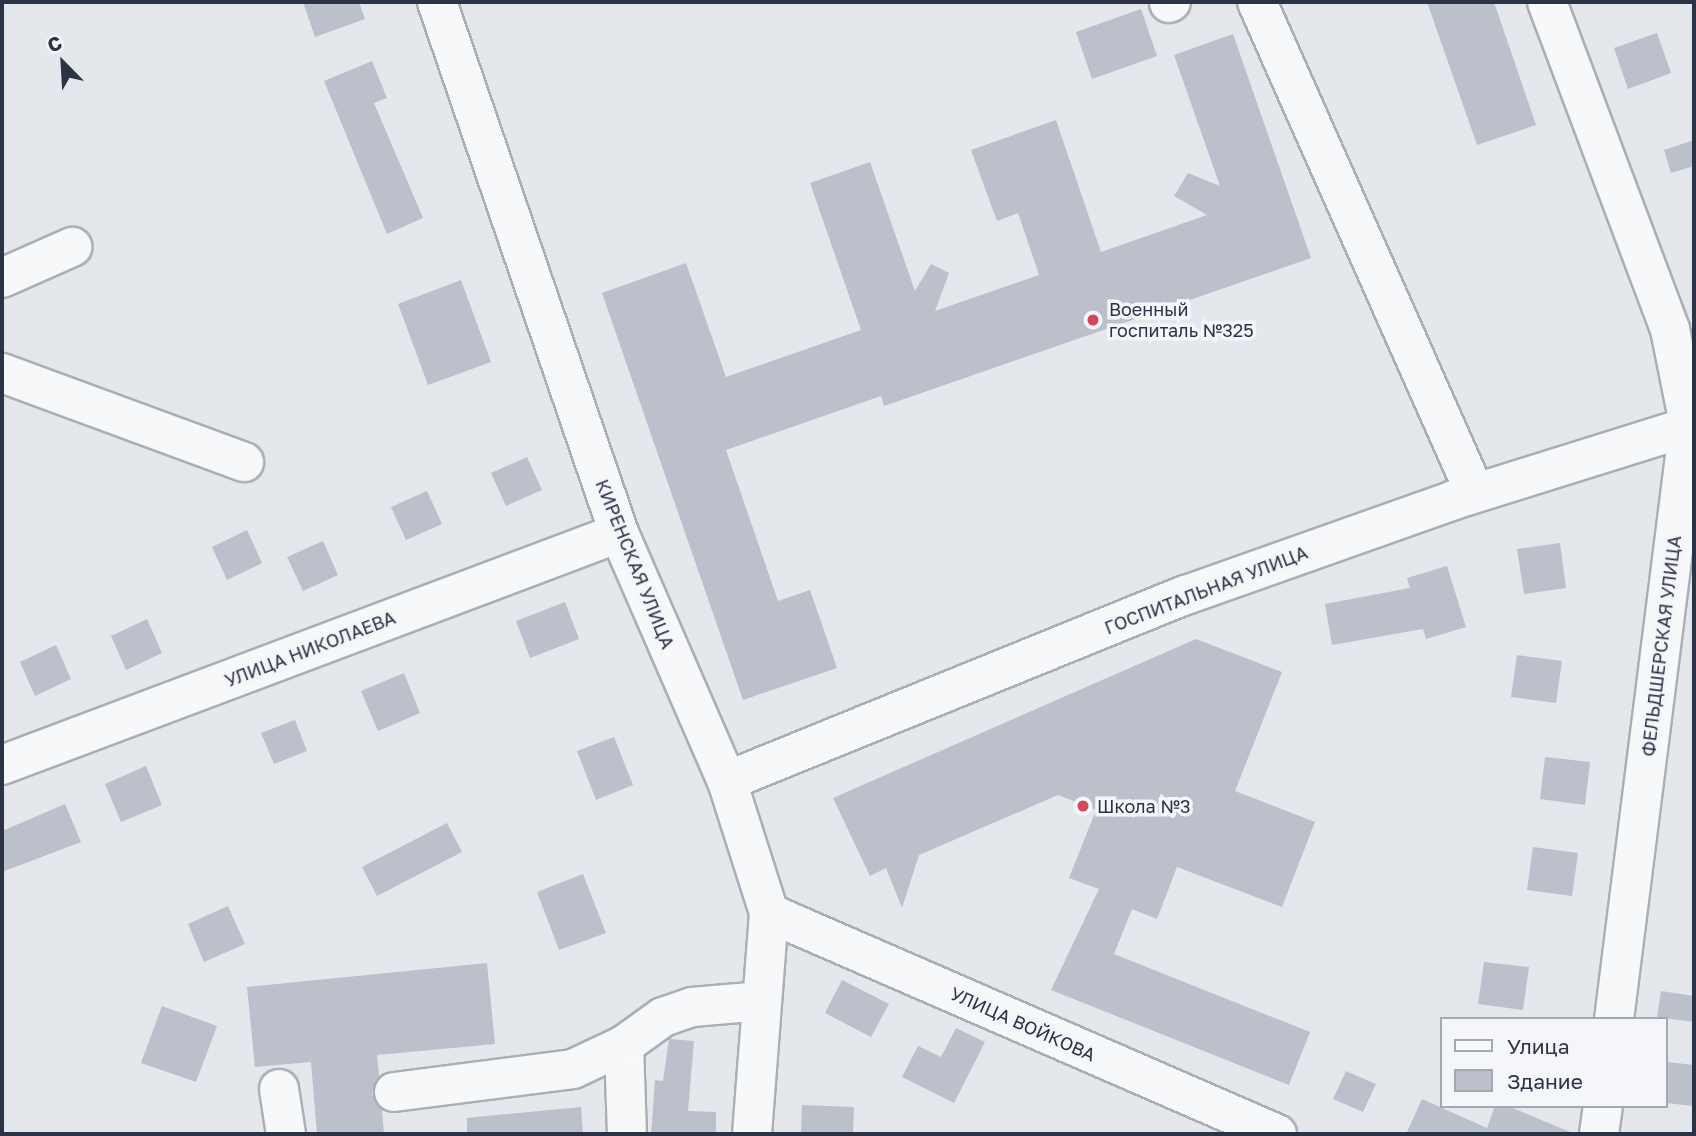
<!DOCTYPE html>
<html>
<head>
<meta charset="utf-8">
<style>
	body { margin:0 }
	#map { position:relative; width:1696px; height:1136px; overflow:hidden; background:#e4e7ec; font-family:"Golos Text",sans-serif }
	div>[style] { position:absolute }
	.building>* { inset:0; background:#bbc0ca }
	.roads { filter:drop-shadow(2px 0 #a9aeb7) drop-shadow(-2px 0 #a9aeb7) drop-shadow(0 2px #a9aeb7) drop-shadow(0 -2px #a9aeb7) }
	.minor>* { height:38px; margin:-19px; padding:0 19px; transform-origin:19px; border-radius:19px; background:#f7f8fa }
	.dots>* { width:19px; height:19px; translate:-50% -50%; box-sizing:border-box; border:4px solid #f4f6f9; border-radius:50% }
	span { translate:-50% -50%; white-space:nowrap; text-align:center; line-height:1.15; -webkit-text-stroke:7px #f4f6f9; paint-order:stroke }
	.poi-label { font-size:18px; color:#2b3445 }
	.left { translate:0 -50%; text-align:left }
	.street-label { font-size:18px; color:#2b3445 }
	.frame { position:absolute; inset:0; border:4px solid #2b3445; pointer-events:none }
	.legend { position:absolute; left:1440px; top:1017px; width:228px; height:91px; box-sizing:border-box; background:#f4f6f9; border:2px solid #a4a8b1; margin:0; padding:9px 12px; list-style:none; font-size:21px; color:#2b3445 }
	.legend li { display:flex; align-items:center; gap:14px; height:35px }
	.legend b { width:35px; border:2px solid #a4a8b1 }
	.north { position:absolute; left:28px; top:28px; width:70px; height:70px; -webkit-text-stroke:5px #f4f6f9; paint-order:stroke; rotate:336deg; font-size:19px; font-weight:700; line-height:28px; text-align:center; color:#2b3445 }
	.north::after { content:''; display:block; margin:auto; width:24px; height:32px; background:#2b3445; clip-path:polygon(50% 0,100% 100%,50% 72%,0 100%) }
</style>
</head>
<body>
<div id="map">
	<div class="building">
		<div style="clip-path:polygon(303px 2px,359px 2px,365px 19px,315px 37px)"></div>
		<div style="clip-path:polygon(1427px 2px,1494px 2px,1536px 125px,1477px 145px)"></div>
		<div style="clip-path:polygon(1141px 9px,1157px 56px,1092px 79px,1076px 32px)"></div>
		<div style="clip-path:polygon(1657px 33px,1671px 73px,1628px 89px,1614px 48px)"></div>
		<div style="clip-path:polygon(1233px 34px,1311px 258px,884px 406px,881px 396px,726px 450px,778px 601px,810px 590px,837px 668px,743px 700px,602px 293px,686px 263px,726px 377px,861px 330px,810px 183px,870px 162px,915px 291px,931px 264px,949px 273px,935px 311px,1039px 275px,1018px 213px,997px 221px,971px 150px,1056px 120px,1101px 252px,1207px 215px,1174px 196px,1188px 173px,1220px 186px,1174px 55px)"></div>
		<div style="clip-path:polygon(372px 61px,387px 98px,374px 103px,423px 218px,387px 234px,324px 81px)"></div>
		<div style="clip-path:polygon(1694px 140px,1694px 166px,1671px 173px,1664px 150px)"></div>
		<div style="clip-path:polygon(461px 280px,491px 362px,428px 385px,398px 304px)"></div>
		<div style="clip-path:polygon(527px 457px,542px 490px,506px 506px,491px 473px)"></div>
		<div style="clip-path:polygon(427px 491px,442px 524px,406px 540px,391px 507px)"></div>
		<div style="clip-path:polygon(247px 530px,262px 563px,227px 580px,212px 547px)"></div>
		<div style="clip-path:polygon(323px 541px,338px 575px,303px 591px,287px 557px)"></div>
		<div style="clip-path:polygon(1560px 543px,1566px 588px,1524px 594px,1517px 549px)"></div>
		<div style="clip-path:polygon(1447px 566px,1466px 627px,1426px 639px,1423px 629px,1332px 645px,1325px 604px,1410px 588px,1407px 578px)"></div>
		<div style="clip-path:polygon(565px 602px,579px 639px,530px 658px,516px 621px)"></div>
		<div style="clip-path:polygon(147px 619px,162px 653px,126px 670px,111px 636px)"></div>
		<div style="clip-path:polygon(1196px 639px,1282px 672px,1235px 791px,1315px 822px,1282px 907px,1177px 867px,1157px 919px,1132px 909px,1114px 954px,1310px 1032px,1289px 1085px,1051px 990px,1099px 889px,1069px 878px,1096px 810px,1058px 795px,919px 855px,902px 908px,886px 868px,870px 876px,833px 798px)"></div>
		<div style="clip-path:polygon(56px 645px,71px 679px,35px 696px,20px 662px)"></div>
		<div style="clip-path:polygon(1517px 655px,1562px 661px,1556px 703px,1511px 697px)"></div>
		<div style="clip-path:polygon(404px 673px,420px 713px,378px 731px,361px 691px)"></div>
		<div style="clip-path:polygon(295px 720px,307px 751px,274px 764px,261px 733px)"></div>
		<div style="clip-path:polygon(614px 737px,633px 785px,596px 800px,577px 751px)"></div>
		<div style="clip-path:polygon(1545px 757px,1590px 762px,1585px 805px,1540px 799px)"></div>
		<div style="clip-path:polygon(146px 766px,162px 805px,121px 822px,105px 784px)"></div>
		<div style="clip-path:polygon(65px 804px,81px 842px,2px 872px,2px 831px)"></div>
		<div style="clip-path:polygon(447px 823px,462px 852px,377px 896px,362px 867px)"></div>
		<div style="clip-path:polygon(1533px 847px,1578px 853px,1572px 896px,1527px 890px)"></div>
		<div style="clip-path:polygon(583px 874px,606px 933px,559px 950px,537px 892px)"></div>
		<div style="clip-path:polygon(228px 906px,245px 944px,204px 962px,188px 924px)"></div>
		<div style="clip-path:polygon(1484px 962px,1529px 967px,1523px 1010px,1478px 1004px)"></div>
		<div style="clip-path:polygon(487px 963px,495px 1044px,377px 1055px,379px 1076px,372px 1094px,382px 1110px,384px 1134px,317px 1134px,311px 1062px,255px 1067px,247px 987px)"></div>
		<div style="clip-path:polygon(842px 980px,889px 1004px,871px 1037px,825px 1013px)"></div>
		<div style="clip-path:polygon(1661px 991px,1694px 996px,1694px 1022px,1657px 1017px)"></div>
		<div style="clip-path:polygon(162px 1006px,217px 1026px,196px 1082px,141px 1063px)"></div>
		<div style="clip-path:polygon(956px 1028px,985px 1042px,954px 1103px,902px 1077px,918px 1046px,941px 1057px)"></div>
		<div style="clip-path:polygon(669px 1039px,694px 1041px,688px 1111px,716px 1112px,716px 1134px,651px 1134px,655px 1080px,663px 1081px)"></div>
		<div style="clip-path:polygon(1666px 1062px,1694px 1065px,1694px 1106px,1666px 1103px)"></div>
		<div style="clip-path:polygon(1346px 1071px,1376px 1084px,1363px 1112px,1333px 1099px)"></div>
		<div style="clip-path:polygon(1422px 1099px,1487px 1128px,1495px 1106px,1508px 1106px,1575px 1134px,1406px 1134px)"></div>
		<div style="clip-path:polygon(802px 1105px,854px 1107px,853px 1134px,801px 1134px)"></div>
		<div style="clip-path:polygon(581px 1107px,583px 1134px,467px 1134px,467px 1118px)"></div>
	</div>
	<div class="roads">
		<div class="minor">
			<div style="left:437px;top:2px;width:561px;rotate:71.08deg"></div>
			<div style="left:619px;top:533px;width:270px;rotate:66.5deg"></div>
			<div style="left:727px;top:781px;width:139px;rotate:72.3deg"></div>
			<div style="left:769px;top:913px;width:222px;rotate:94.4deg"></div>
			<div style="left:1257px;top:2px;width:537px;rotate:66.06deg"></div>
			<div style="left:1547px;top:2px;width:349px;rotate:69.4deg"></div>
			<div style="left:1670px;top:329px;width:97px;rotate:78.7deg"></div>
			<div style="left:1689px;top:424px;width:600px;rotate:97.18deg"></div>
			<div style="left:1169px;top:3px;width:2px;rotate:-27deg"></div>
			<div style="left:2px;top:278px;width:77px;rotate:-23.9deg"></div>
			<div style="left:2px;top:373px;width:258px;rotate:20.2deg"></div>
			<div style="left:2px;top:765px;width:659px;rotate:-20.61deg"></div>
			<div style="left:727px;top:781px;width:495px;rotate:-22.1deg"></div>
			<div style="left:1186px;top:595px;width:284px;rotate:-19.5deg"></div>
			<div style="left:1454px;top:500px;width:251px;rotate:-17.4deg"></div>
			<div style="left:769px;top:913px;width:554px;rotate:23.51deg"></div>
			<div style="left:624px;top:1045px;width:89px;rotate:88.1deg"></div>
			<div style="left:279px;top:1089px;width:46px;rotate:81.2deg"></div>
			<div style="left:394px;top:1092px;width:180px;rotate:-7.3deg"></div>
			<div style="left:573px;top:1069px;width:56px;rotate:-25.2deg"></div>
			<div style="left:624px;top:1045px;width:48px;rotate:-35.7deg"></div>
			<div style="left:663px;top:1017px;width:31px;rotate:-19deg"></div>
			<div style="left:692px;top:1007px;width:70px;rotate:-4.9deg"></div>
			<div style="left:1599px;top:1134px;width:28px;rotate:-82deg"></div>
		</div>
	</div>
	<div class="dots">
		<div style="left:1093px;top:320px;background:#d1495b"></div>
		<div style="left:1083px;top:806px;background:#d1495b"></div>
	</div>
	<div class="poi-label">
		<span class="left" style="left:1109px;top:320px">Военный<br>госпиталь №325</span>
		<span class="left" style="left:1097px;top:806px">Школа №3</span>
	</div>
	<div class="street-label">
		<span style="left:635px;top:564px;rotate:68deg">КИРЕНСКАЯ УЛИЦА</span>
		<span style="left:1206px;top:590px;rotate:-21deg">ГОСПИТАЛЬНАЯ УЛИЦА</span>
		<span style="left:1661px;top:646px;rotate:-83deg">ФЕЛЬДШЕРСКАЯ УЛИЦА</span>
		<span style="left:310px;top:649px;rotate:-21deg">УЛИЦА НИКОЛАЕВА</span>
		<span style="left:1023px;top:1024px;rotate:24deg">УЛИЦА ВОЙКОВА</span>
	</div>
	<div class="frame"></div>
	<ul class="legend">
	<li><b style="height:9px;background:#f7f8fa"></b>Улица</li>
	<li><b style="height:19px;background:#bbc0ca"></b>Здание</li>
	</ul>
	<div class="north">С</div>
</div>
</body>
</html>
